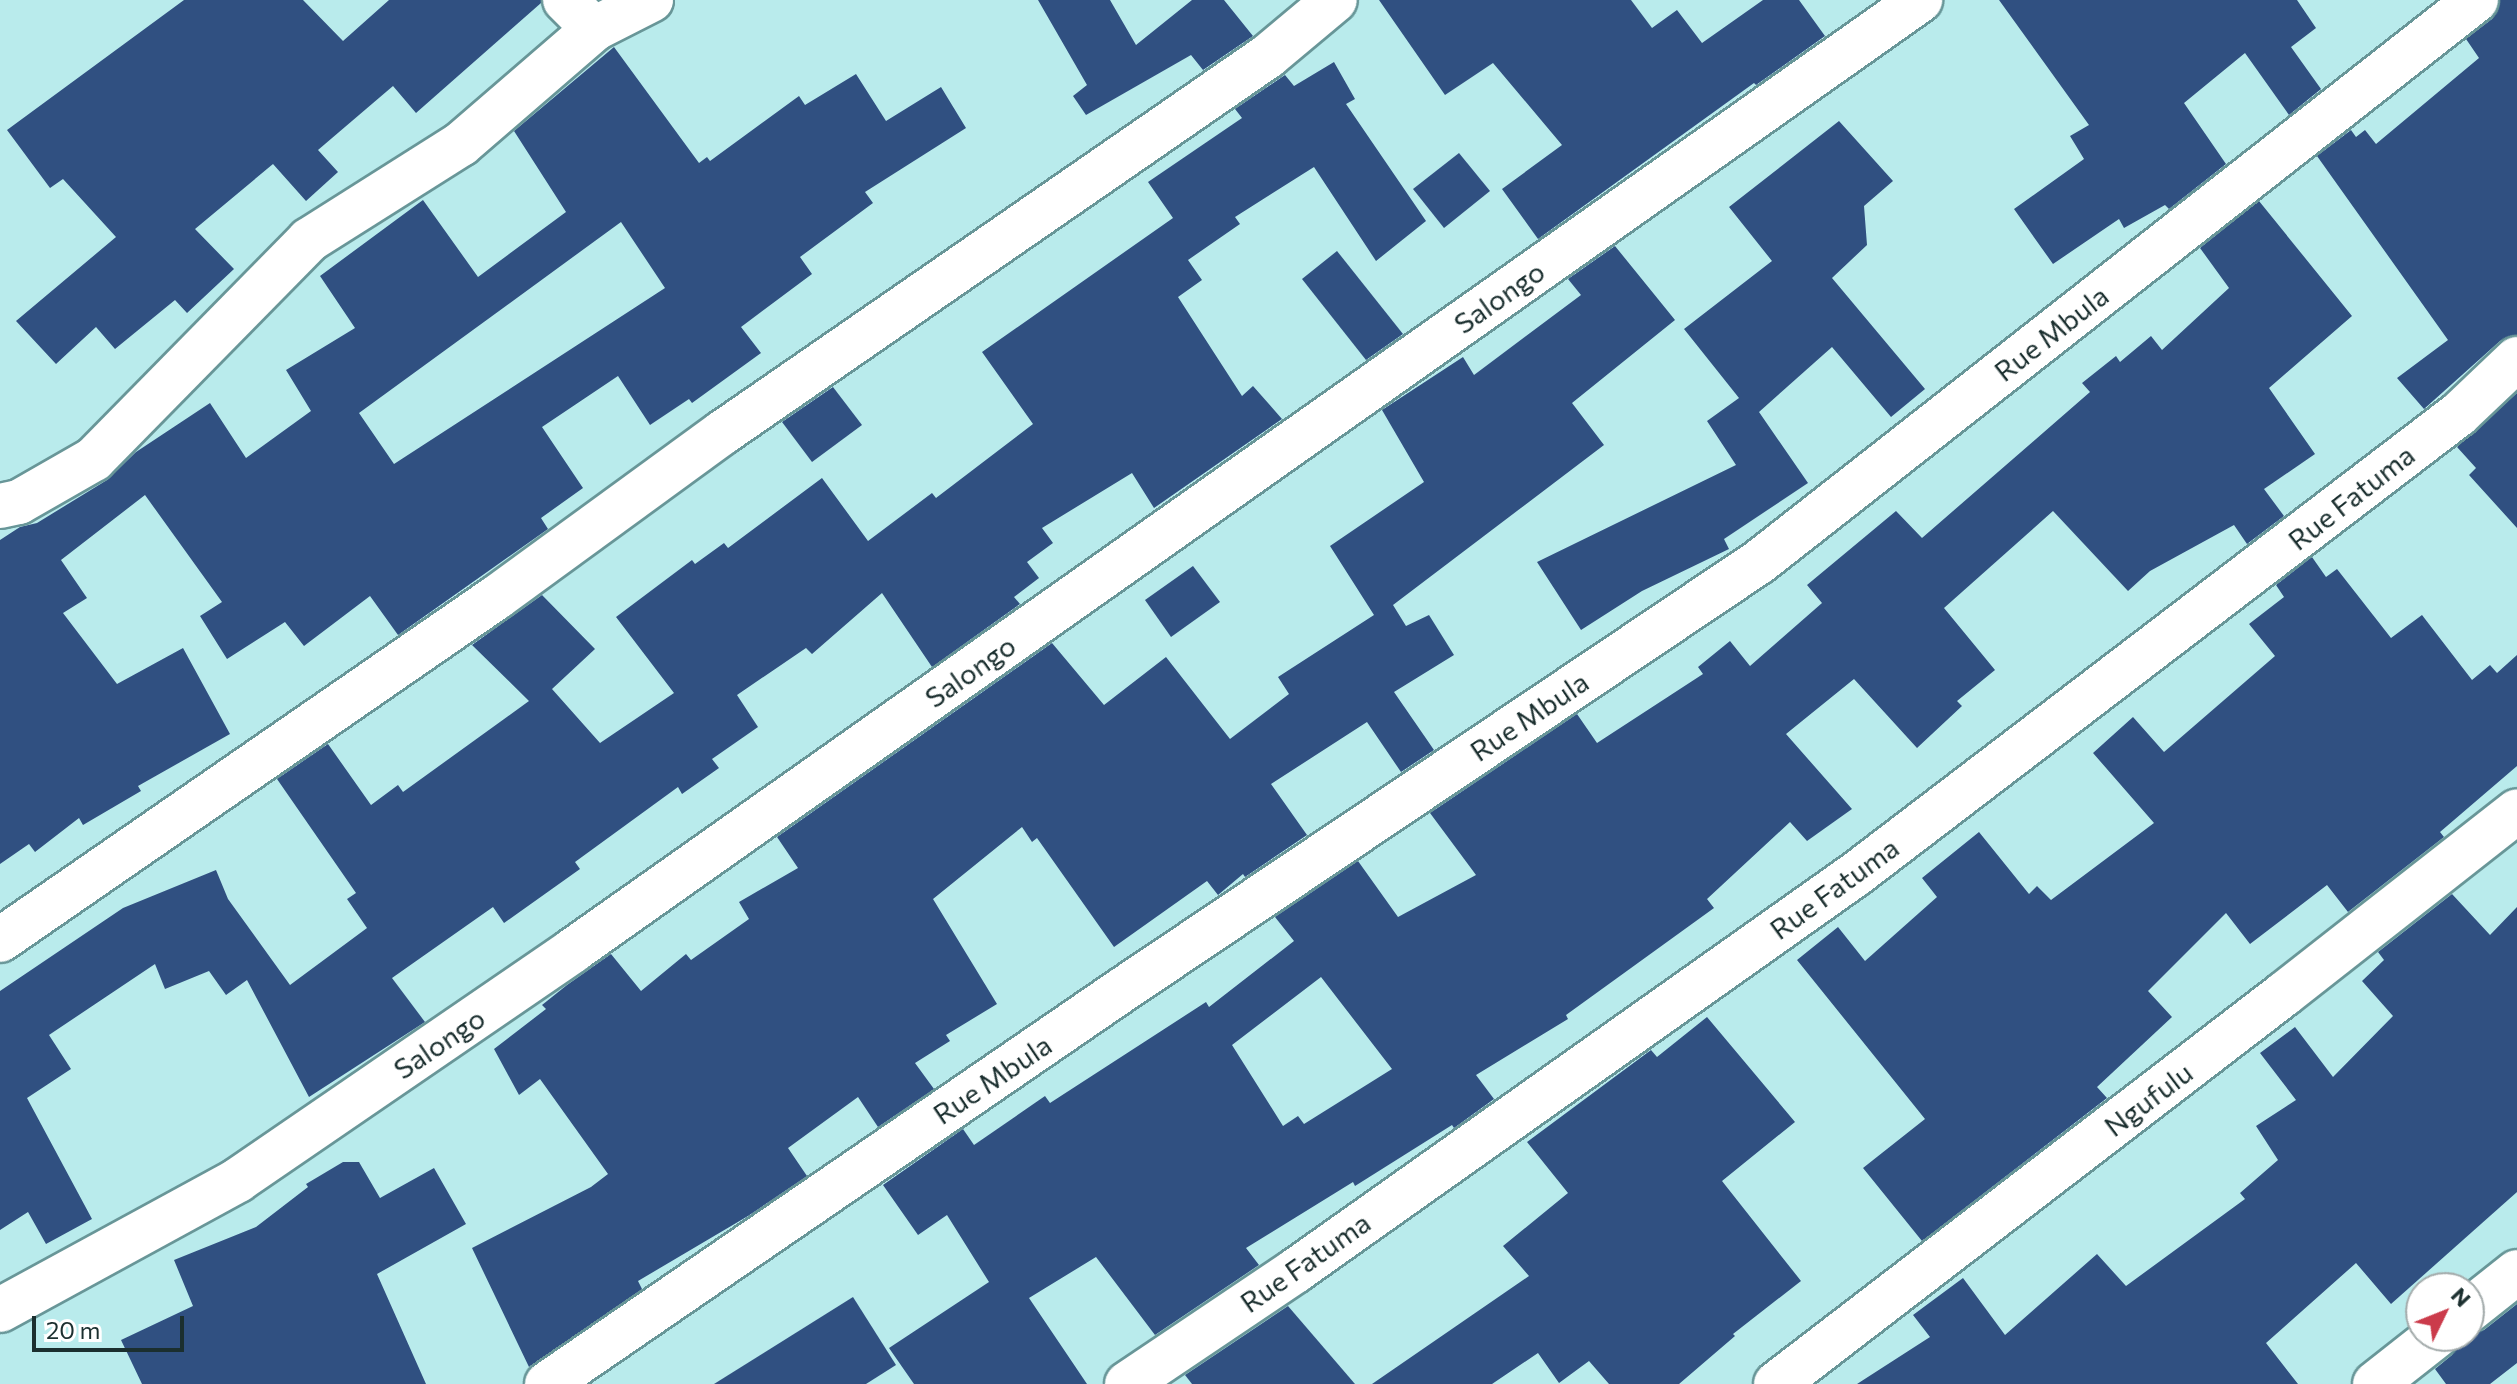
<!DOCTYPE html>
<html>
<head>
<meta charset="utf-8">
<style>
	body { margin:0 }
	#map { position:relative; width:2517px; height:1384px; overflow:hidden; background:#b9ebec; font-family:Commissioner,sans-serif }
	div>[style] { position:absolute }
	.building>* { inset:0; background:#305081 }
	.roads { filter:drop-shadow(2px 0 #689698) drop-shadow(-2px 0 #689698) drop-shadow(0 2px #689698) drop-shadow(0 -2px #689698) }
	.minor>* { height:44px; margin:-22px; padding:0 22px; transform-origin:22px; border-radius:22px; background:#fff }
	span { translate:-50% -50%; white-space:nowrap; text-align:center; line-height:1.15; -webkit-text-stroke:8px #fff; paint-order:stroke }
	.street-label { font-size:28px; color:#1b2f2f }
	.north { position:absolute; left:2405px; top:1272px; width:80px; height:80px; box-sizing:border-box; background:#fff; border:2px solid #a4acac; border-radius:50%; rotate:47deg; font-size:22px; font-weight:700; line-height:32px; text-align:center; color:#1b2f2f }
	.north::after { content:''; display:block; margin:auto; width:28px; height:36px; background:#cb3b4b; clip-path:polygon(50% 0,100% 100%,50% 72%,0 100%) }
	.scale { position:absolute; left:32px; top:1316px; width:152px; height:36px; box-sizing:border-box; border:4px solid #1b2f2f; border-top:0; padding-left:10px; font-size:24px; line-height:28px; white-space:nowrap; color:#1b2f2f; -webkit-text-stroke:6px #fff; paint-order:stroke }
</style>
</head>
<body>
<div id="map">
	<div class="building">
		<div style="clip-path:polygon(184px 0,303px 0,343px 41px,389px 0,541px 0,541px 3px,416px 113px,393px 86px,318px 150px,338px 172px,306px 201px,273px 164px,195px 229px,234px 269px,187px 313px,175px 300px,115px 349px,96px 327px,56px 364px,16px 321px,116px 237px,63px 179px,50px 188px,7px 130px)"></div>
		<div style="clip-path:polygon(1038px 0,1110px 0,1136px 45px,1192px 0,1224px 0,1253px 36px,1203px 70px,1191px 55px,1086px 115px,1073px 96px,1087px 85px)"></div>
		<div style="clip-path:polygon(1379px 0,1631px 0,1652px 28px,1677px 10px,1702px 43px,1763px 0,1799px 0,1825px 36px,1756px 85px,1754px 83px,1538px 239px,1502px 189px,1562px 145px,1493px 63px,1445px 95px)"></div>
		<div style="clip-path:polygon(1999px 0,2297px 0,2316px 28px,2291px 47px,2321px 89px,2289px 115px,2245px 53px,2184px 103px,2226px 164px,2169px 209px,2165px 205px,2124px 228px,2119px 219px,2053px 264px,2014px 209px,2084px 159px,2070px 136px,2089px 125px)"></div>
		<div style="clip-path:polygon(2500px 0,2517px 0,2517px 335px,2500px 341px,2424px 409px,2397px 378px,2448px 340px,2317px 156px,2351px 130px,2356px 137px,2365px 130px,2376px 144px,2479px 58px,2466px 39px,2492px 19px)"></div>
		<div style="clip-path:polygon(evenodd,614px 47px,699px 163px,707px 157px,710px 161px,799px 96px,805px 105px,856px 74px,886px 121px,941px 87px,966px 128px,865px 192px,873px 203px,800px 257px,812px 274px,741px 327px,761px 353px,692px 403px,689px 399px,650px 425px,618px 376px,542px 427px,583px 488px,541px 518px,548px 529px,398px 635px,370px 596px,304px 646px,285px 622px,227px 659px,200px 616px,222px 602px,145px 495px,61px 560px,87px 598px,63px 613px,117px 684px,183px 648px,230px 734px,138px 786px,141px 791px,83px 825px,79px 818px,35px 852px,29px 844px,0 864px,0 540px,20px 527px,37px 523px,107px 480px,136px 452px,210px 403px,246px 458px,311px 411px,286px 370px,355px 328px,320px 276px,423px 200px,478px 277px,566px 212px,514px 131px,614px 47px,621px 222px,665px 288px,394px 464px,359px 413px,621px 222px)"></div>
		<div style="clip-path:polygon(1334px 62px,1355px 99px,1346px 104px,1426px 221px,1376px 261px,1314px 167px,1235px 217px,1240px 224px,1188px 260px,1202px 280px,1178px 297px,1242px 396px,1253px 386px,1282px 419px,1154px 508px,1132px 473px,1042px 528px,1053px 543px,1027px 562px,1039px 578px,1014px 597px,1020px 604px,932px 667px,882px 593px,812px 654px,806px 648px,737px 695px,758px 727px,712px 759px,719px 768px,682px 794px,678px 787px,575px 862px,580px 869px,504px 923px,493px 907px,392px 978px,425px 1022px,309px 1097px,247px 980px,226px 995px,209px 971px,165px 989px,155px 964px,49px 1035px,71px 1069px,27px 1098px,92px 1219px,46px 1244px,28px 1212px,0 1230px,0 991px,123px 908px,216px 870px,228px 899px,290px 985px,367px 928px,347px 899px,356px 893px,277px 779px,328px 744px,371px 805px,398px 785px,403px 792px,529px 701px,472px 645px,542px 595px,595px 649px,552px 689px,600px 743px,674px 693px,616px 617px,692px 560px,695px 564px,724px 543px,728px 548px,822px 478px,868px 541px,932px 493px,936px 498px,1033px 424px,982px 352px,1173px 218px,1148px 182px,1242px 118px,1235px 109px,1285px 75px,1294px 86px)"></div>
		<div style="clip-path:polygon(1839px 121px,1893px 181px,1864px 206px,1867px 245px,1832px 278px,1925px 389px,1891px 417px,1832px 347px,1759px 412px,1808px 483px,1724px 539px,1729px 549px,1642px 591px,1581px 630px,1537px 562px,1736px 465px,1707px 421px,1739px 398px,1684px 329px,1772px 261px,1729px 207px)"></div>
		<div style="clip-path:polygon(1459px 153px,1490px 191px,1444px 228px,1413px 189px)"></div>
		<div style="clip-path:polygon(evenodd,2259px 201px,2352px 316px,2269px 388px,2315px 454px,2264px 489px,2284px 516px,2247px 544px,2234px 525px,2150px 571px,2128px 591px,2053px 511px,1944px 608px,1995px 670px,1957px 701px,1962px 706px,1917px 748px,1854px 679px,1786px 734px,1852px 809px,1807px 841px,1790px 822px,1707px 899px,1714px 908px,1566px 1015px,1568px 1019px,1476px 1075px,1494px 1099px,1454px 1128px,1452px 1125px,1355px 1186px,1353px 1182px,1246px 1248px,1259px 1265px,1155px 1335px,1096px 1257px,1029px 1298px,1087px 1384px,914px 1384px,889px 1348px,989px 1282px,947px 1215px,918px 1235px,883px 1185px,963px 1129px,974px 1145px,1045px 1096px,1050px 1103px,1206px 1002px,1209px 1007px,1294px 941px,1275px 917px,1358px 861px,1398px 917px,1476px 875px,1430px 813px,1577px 714px,1597px 743px,1703px 674px,1698px 667px,1730px 641px,1750px 666px,1822px 603px,1807px 585px,1896px 511px,1922px 538px,2090px 392px,2082px 383px,2116px 356px,2120px 362px,2151px 336px,2162px 350px,2229px 288px,2200px 248px,2259px 201px,1321px 977px,1392px 1069px,1304px 1124px,1298px 1116px,1283px 1126px,1232px 1045px,1321px 977px)"></div>
		<div style="clip-path:polygon(1615px 246px,1675px 320px,1572px 403px,1604px 445px,1393px 605px,1406px 626px,1429px 615px,1454px 655px,1394px 692px,1434px 750px,1401px 772px,1367px 722px,1271px 784px,1307px 835px,1245px 877px,1243px 874px,1218px 895px,1207px 881px,1114px 947px,1037px 838px,1032px 842px,1022px 827px,933px 899px,997px 1004px,946px 1035px,950px 1041px,915px 1063px,934px 1089px,878px 1127px,858px 1097px,788px 1148px,807px 1176px,748px 1216px,638px 1281px,642px 1289px,529px 1367px,472px 1248px,591px 1187px,608px 1174px,540px 1079px,519px 1095px,494px 1049px,546px 1009px,542px 1005px,567px 985px,611px 954px,641px 991px,686px 954px,691px 960px,749px 919px,739px 902px,798px 868px,777px 837px,1052px 643px,1104px 705px,1166px 657px,1230px 739px,1289px 694px,1278px 677px,1374px 615px,1330px 546px,1424px 482px,1382px 410px,1463px 357px,1474px 375px,1581px 295px,1568px 279px)"></div>
		<div style="clip-path:polygon(1337px 251px,1403px 334px,1366px 360px,1302px 279px)"></div>
		<div style="clip-path:polygon(833px 387px,862px 425px,812px 462px,782px 422px)"></div>
		<div style="clip-path:polygon(2517px 393px,2517px 528px,2469px 475px,2476px 468px,2457px 447px)"></div>
		<div style="clip-path:polygon(2312px 557px,2326px 577px,2337px 569px,2391px 638px,2422px 615px,2472px 680px,2490px 665px,2497px 673px,2517px 655px,2517px 766px,2440px 832px,2444px 837px,2348px 912px,2327px 885px,2250px 944px,2226px 913px,2148px 991px,2172px 1017px,2097px 1087px,2107px 1098px,1922px 1241px,1863px 1168px,1925px 1119px,1797px 960px,1838px 927px,1865px 961px,1937px 897px,1922px 878px,1979px 832px,2029px 894px,2037px 886px,2051px 900px,2154px 823px,2093px 753px,2133px 717px,2164px 752px,2275px 656px,2249px 624px,2284px 597px,2276px 585px)"></div>
		<div style="clip-path:polygon(1193px 566px,1220px 602px,1171px 637px,1145px 600px)"></div>
		<div style="clip-path:polygon(2452px 894px,2490px 935px,2517px 907px,2517px 1192px,2391px 1304px,2356px 1263px,2266px 1343px,2298px 1384px,1857px 1384px,1930px 1337px,1913px 1315px,1963px 1278px,2005px 1335px,2097px 1254px,2126px 1286px,2245px 1199px,2240px 1193px,2278px 1160px,2256px 1126px,2296px 1100px,2260px 1053px,2295px 1027px,2333px 1077px,2393px 1016px,2362px 981px,2384px 960px,2378px 952px)"></div>
		<div style="clip-path:polygon(1707px 1017px,1795px 1122px,1722px 1181px,1801px 1281px,1733px 1334px,1735px 1336px,1679px 1384px,1609px 1384px,1589px 1361px,1559px 1383px,1538px 1353px,1492px 1384px,1372px 1384px,1529px 1276px,1503px 1246px,1568px 1193px,1527px 1142px,1651px 1050px,1657px 1057px)"></div>
		<div style="clip-path:polygon(343px 1162px,359px 1162px,380px 1198px,434px 1168px,466px 1224px,377px 1274px,426px 1384px,142px 1384px,121px 1340px,193px 1306px,174px 1260px,256px 1227px,308px 1187px,306px 1184px)"></div>
		<div style="clip-path:polygon(853px 1297px,896px 1365px,866px 1384px,714px 1384px)"></div>
		<div style="clip-path:polygon(2517px 1304px,2517px 1363px,2490px 1384px,2446px 1384px,2435px 1369px,2452px 1355px,2460px 1337px,2484px 1330px)"></div>
		<div style="clip-path:polygon(1288px 1306px,1355px 1384px,1192px 1384px,1185px 1375px)"></div>
	</div>
	<div class="roads">
		<div class="minor">
			<div style="left:565px;top:0;width:41px;rotate:45deg"></div>
			<div style="left:0;top:506px;width:19px;rotate:-12deg"></div>
			<div style="left:19px;top:502px;width:86px;rotate:-29.8deg"></div>
			<div style="left:94px;top:459px;width:307px;rotate:-45.5deg"></div>
			<div style="left:309px;top:240px;width:180px;rotate:-32.3deg"></div>
			<div style="left:461px;top:144px;width:176px;rotate:-40.8deg"></div>
			<div style="left:594px;top:29px;width:64px;rotate:-27deg"></div>
			<div style="left:0;top:940px;width:604px;rotate:-34.61deg"></div>
			<div style="left:497px;top:597px;width:278px;rotate:-36.1deg"></div>
			<div style="left:722px;top:433px;width:664px;rotate:-34.62deg"></div>
			<div style="left:1268px;top:56px;width:87px;rotate:-39.9deg"></div>
			<div style="left:0;top:1310px;width:271px;rotate:-28.6deg"></div>
			<div style="left:238px;top:1180px;width:405px;rotate:-34.4deg"></div>
			<div style="left:572px;top:951px;width:1650px;rotate:-35.2deg"></div>
			<div style="left:2469px;top:1310px;width:61px;rotate:-38.4deg"></div>
			<div style="left:547px;top:1384px;width:697px;rotate:-34.42deg"></div>
			<div style="left:1122px;top:990px;width:767px;rotate:-33.9deg"></div>
			<div style="left:1759px;top:562px;width:911px;rotate:-38.09deg"></div>
			<div style="left:1127px;top:1384px;width:202px;rotate:-33.9deg"></div>
			<div style="left:1295px;top:1271px;width:687px;rotate:-35.29deg"></div>
			<div style="left:1856px;top:874px;width:758px;rotate:-37.34deg"></div>
			<div style="left:2459px;top:414px;width:80px;rotate:-43.5deg"></div>
			<div style="left:1776px;top:1384px;width:640px;rotate:-37.51deg"></div>
			<div style="left:2284px;top:994px;width:296px;rotate:-38.1deg"></div>
			<div style="left:2375px;top:1384px;width:78px;rotate:-38.2deg"></div>
		</div>
	</div>
	<div class="street-label">
		<span style="left:1499px;top:297px;rotate:-35deg">Salongo</span>
		<span style="left:2051px;top:333px;rotate:-38deg">Rue Mbula</span>
		<span style="left:2351px;top:497px;rotate:-38deg">Rue Fatuma</span>
		<span style="left:970px;top:671px;rotate:-35deg">Salongo</span>
		<span style="left:1529px;top:716px;rotate:-34deg">Rue Mbula</span>
		<span style="left:1834px;top:888px;rotate:-36deg">Rue Fatuma</span>
		<span style="left:439px;top:1043px;rotate:-34deg">Salongo</span>
		<span style="left:992px;top:1079px;rotate:-34deg">Rue Mbula</span>
		<span style="left:2148px;top:1099px;rotate:-37deg">Ngufulu</span>
		<span style="left:1305px;top:1262px;rotate:-35deg">Rue Fatuma</span>
	</div>
	<div class="north">N</div>
	<div class="scale">20 m</div>
</div>
</body>
</html>
